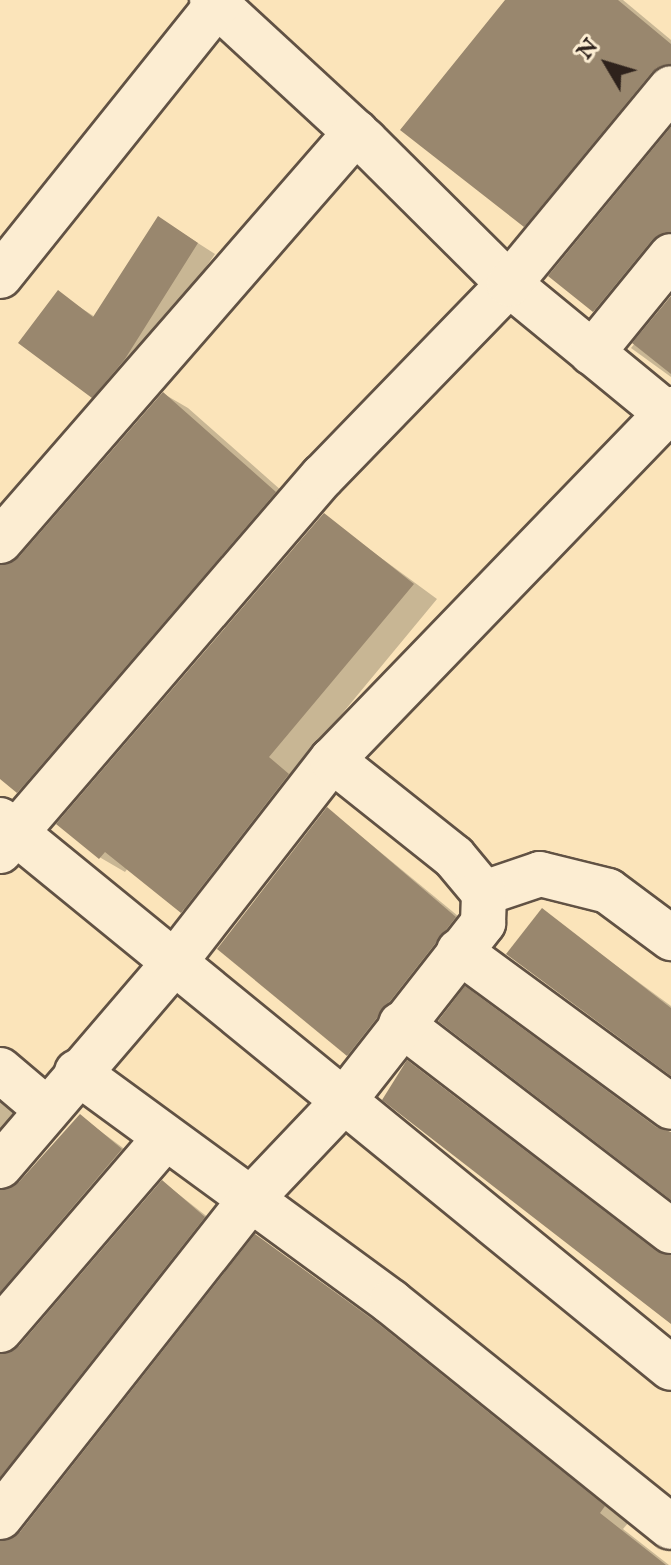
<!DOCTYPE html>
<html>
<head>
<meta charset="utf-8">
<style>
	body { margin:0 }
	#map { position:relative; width:671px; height:1565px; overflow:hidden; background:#fbe4ba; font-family:"IM FELL English",serif }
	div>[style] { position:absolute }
	.shadow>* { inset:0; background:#0003 }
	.building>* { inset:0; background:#99876e }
	.roads { filter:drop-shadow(2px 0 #615244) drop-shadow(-2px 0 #615244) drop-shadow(0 2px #615244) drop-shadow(0 -2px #615244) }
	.street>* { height:44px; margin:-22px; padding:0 22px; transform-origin:22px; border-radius:22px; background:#fcedd2 }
	.secondary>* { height:44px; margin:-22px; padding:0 22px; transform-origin:22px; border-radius:22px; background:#fcedd2 }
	span { translate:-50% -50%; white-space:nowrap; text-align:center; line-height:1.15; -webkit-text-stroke:6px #fcedd2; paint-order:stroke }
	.north { position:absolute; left:567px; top:24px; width:80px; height:80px; -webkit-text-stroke:6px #fcedd2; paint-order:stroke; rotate:308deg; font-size:22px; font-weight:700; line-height:32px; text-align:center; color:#2e221c }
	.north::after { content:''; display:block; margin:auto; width:28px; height:36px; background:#2e221c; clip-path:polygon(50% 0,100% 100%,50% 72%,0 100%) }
</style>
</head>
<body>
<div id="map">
	<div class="shadow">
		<div style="clip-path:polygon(508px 0,623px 0,671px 40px,671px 92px,549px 239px,525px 225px)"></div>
		<div style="clip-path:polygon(671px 130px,671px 260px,619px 324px,594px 310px)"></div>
		<div style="clip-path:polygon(176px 229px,215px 254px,110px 406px,93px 396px,58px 293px,95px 317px)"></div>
		<div style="clip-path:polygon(671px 299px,671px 377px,631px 348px)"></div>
		<div style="clip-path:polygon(164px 394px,188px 408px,300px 507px,45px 804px,0 773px,0 566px,20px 559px)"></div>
		<div style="clip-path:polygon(324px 516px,437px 599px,293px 773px,313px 790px,207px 926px,128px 868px,125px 872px,101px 858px,59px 824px)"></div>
		<div style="clip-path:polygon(328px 809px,475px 930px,368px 1066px,348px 1055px)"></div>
		<div style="clip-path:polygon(542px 911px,671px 1006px,671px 1073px)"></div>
		<div style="clip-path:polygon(466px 989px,671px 1133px,671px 1197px)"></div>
		<div style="clip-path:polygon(408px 1063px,671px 1257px,671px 1321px,384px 1099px)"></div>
		<div style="clip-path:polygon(0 1098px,35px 1130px,0 1175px)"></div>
		<div style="clip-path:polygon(80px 1116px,146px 1165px,6px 1328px,1px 1355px,20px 1348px,163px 1182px,228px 1233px,5px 1516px,1px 1541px,21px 1534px,256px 1236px,401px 1339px,629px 1522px,623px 1529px,669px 1565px,0 1565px,0 1176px,5px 1191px,20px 1184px)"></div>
	</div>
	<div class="building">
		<div style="clip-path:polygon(505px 0,618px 0,671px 44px,671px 64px,652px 72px,524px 227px,400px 130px)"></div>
		<div style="clip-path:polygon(671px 127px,671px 232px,652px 240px,593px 312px,548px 276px)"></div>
		<div style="clip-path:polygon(158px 216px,198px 243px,125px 359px,92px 398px,18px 343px,58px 290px,93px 317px)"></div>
		<div style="clip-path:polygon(671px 296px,671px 374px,632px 343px)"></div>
		<div style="clip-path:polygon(163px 392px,276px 492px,17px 793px,0 779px,0 565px,19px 557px)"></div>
		<div style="clip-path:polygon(324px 513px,414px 584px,269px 757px,289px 774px,181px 913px,105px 852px,99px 859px,56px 824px)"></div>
		<div style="clip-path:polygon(327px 807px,456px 917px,347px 1056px,217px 949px)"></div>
		<div style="clip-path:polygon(542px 908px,671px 1008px,671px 1076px,506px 954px)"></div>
		<div style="clip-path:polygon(465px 986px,656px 1127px,671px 1132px,671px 1200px,438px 1021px)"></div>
		<div style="clip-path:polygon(407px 1060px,656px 1251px,671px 1255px,671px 1324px,382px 1100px)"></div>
		<div style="clip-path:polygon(80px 1114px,122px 1149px,0 1292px,0 1190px,19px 1182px)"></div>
		<div style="clip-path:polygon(162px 1180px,205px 1217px,0 1477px,0 1354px,19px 1346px)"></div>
		<div style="clip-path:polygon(255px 1234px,376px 1322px,605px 1506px,600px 1513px,666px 1565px,0 1565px,0 1541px,20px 1532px)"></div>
	</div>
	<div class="roads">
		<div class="street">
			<div style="left:212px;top:0;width:208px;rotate:42.7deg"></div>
			<div style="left:365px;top:141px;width:203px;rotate:44.8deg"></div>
			<div style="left:509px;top:284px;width:210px;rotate:39.4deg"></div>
			<div style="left:592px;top:353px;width:125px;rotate:-50.8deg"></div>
			<div style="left:0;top:541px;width:542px;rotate:-48.96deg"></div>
			<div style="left:0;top:820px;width:866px;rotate:39.24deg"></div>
			<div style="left:0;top:851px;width:494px;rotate:-49.3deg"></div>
			<div style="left:322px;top:477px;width:269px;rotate:-45.9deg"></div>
			<div style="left:509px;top:284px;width:254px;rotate:-50.4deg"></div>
			<div style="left:484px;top:893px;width:59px;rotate:-18.7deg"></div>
			<div style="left:540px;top:874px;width:70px;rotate:14deg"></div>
			<div style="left:608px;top:891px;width:79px;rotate:36.7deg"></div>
			<div style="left:459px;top:951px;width:263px;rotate:36.3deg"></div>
			<div style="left:401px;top:1024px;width:340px;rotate:37.5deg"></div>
			<div style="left:0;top:1070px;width:60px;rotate:40.3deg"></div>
			<div style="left:77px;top:1072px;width:389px;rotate:36.2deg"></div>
			<div style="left:391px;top:1302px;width:359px;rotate:38.8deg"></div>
			<div style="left:0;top:1166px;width:266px;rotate:-49.4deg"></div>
			<div style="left:173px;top:964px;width:259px;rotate:-52.1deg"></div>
			<div style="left:332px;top:760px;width:488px;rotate:-46deg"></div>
			<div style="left:0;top:1330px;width:252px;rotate:-49.3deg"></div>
			<div style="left:0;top:1517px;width:404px;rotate:-51.7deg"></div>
			<div style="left:250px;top:1200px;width:134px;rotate:-46.5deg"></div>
			<div style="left:342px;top:1103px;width:229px;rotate:-51.9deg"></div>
			<div style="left:483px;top:923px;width:30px;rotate:-88deg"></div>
			<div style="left:484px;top:893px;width:47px;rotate:-129.8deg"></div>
			<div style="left:454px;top:857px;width:156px;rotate:-141.5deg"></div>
		</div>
		<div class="secondary">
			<div style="left:0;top:276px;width:354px;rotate:-51.3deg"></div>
		</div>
	</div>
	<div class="north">N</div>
</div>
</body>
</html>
